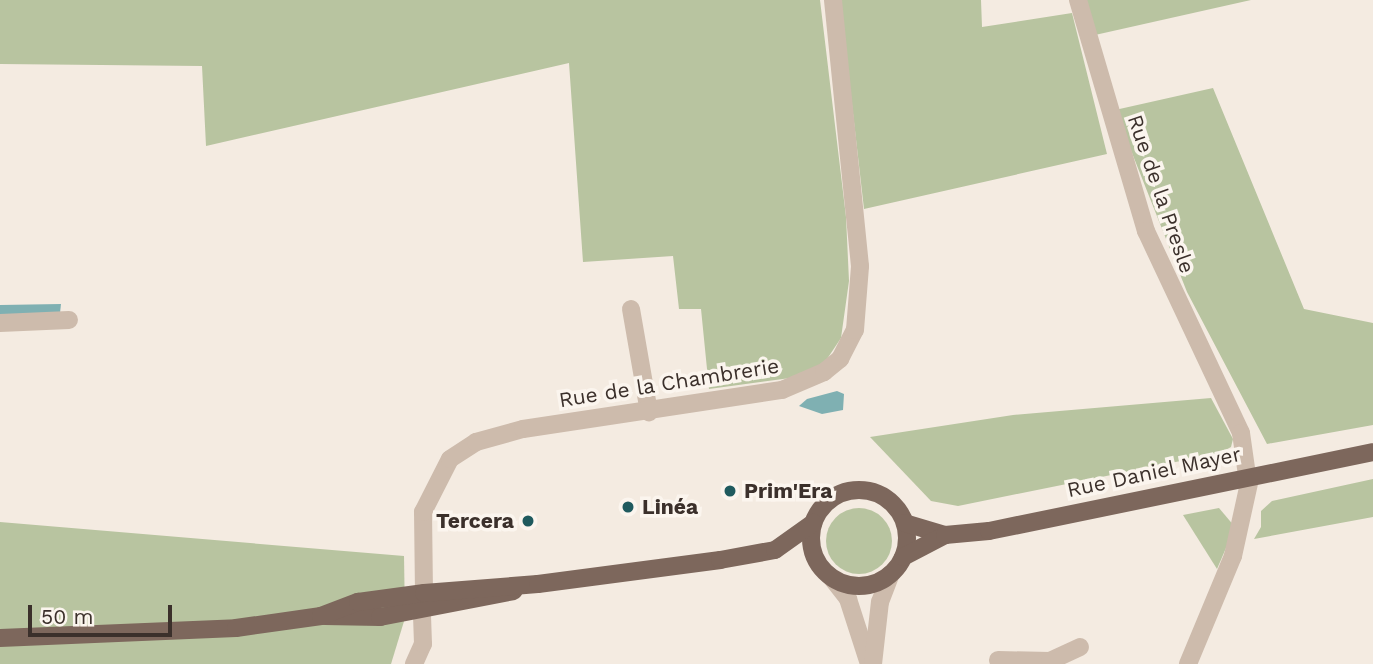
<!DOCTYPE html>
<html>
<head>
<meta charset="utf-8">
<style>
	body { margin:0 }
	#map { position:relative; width:1373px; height:664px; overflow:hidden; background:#f4ebe1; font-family:"Work Sans",sans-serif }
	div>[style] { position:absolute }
	.green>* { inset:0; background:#b8c4a0 }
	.round { border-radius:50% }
	.water>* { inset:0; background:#7fb0b2 }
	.minor>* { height:18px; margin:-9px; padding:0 9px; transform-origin:9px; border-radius:9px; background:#cdbbac }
	.major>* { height:18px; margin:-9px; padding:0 9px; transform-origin:9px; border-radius:9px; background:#7d675c }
	.major>.ring { margin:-9px; padding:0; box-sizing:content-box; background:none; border:18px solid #7d675c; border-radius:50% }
	.dots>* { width:19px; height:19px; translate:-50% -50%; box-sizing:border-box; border:4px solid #fbf5ee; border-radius:50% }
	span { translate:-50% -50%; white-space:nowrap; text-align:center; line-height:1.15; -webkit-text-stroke:7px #fbf5ee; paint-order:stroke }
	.street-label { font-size:21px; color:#3b302b }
	.poi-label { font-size:21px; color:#3b302b; font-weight:700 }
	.left { translate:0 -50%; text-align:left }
	.right { translate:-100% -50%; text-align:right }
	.scale { position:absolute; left:28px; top:605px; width:144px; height:32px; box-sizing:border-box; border:4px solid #3b302b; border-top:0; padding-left:9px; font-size:21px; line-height:24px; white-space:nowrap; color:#3b302b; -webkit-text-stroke:5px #fbf5ee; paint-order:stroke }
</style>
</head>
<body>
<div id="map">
	<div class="green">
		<div style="clip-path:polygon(0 0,820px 0,846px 217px,849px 281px,841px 338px,823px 365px,798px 377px,709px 389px,701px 309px,679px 309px,673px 256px,583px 262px,569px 63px,206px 146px,202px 66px,0 64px)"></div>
		<div style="clip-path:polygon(840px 0,981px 0,982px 27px,1072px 13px,1107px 154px,864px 209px)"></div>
		<div style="clip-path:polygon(1086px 0,1251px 0,1095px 35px)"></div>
		<div style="clip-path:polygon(1213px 88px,1304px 309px,1373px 323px,1373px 425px,1267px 444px,1187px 292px,1115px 110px)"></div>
		<div style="clip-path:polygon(1211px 398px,1233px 439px,1231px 447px,1220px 453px,958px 506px,931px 501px,870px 437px,1013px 415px)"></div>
		<div style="clip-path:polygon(1373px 479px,1373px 517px,1254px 539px,1261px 527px,1261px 511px,1272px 501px)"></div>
		<div style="clip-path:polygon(1219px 508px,1235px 527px,1217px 569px,1183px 515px)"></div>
		<div class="round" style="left:826px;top:508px;width:66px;height:66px"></div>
		<div style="clip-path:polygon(0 522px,404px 556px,405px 618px,391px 664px,0 664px)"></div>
	</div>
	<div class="water">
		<div style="clip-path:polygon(61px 304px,60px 313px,0 316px,0 305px)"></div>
		<div style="clip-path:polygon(837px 391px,844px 394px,843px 410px,822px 414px,799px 406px,807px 399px)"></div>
	</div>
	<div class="minor">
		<div style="left:1078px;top:0;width:241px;rotate:73.6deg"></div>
		<div style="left:1146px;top:231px;width:223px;rotate:64.8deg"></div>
		<div style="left:1241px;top:433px;width:42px;rotate:81.9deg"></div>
		<div style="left:631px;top:309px;width:105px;rotate:80.1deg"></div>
		<div style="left:0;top:323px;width:69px;rotate:-2.5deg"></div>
		<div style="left:831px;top:577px;width:28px;rotate:52deg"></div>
		<div style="left:848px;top:599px;width:68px;rotate:72.1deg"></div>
		<div style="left:424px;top:593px;width:81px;rotate:-90.7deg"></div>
		<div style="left:423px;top:512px;width:59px;rotate:-63deg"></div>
		<div style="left:450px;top:459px;width:31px;rotate:-33deg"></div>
		<div style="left:476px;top:442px;width:49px;rotate:-15.5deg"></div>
		<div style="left:523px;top:429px;width:262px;rotate:-8.6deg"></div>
		<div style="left:782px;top:390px;width:46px;rotate:-23.2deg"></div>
		<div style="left:824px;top:372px;width:21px;rotate:-39deg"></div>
		<div style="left:840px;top:359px;width:33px;rotate:-63deg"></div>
		<div style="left:855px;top:330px;width:64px;rotate:-85.5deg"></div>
		<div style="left:860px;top:266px;width:267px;rotate:-95.8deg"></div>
		<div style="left:998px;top:660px;width:52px;rotate:1.1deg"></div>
		<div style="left:1050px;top:661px;width:33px;rotate:-25deg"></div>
		<div style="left:414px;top:664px;width:22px;rotate:-66deg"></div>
		<div style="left:423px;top:644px;width:34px;rotate:-92deg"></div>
		<div style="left:873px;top:664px;width:62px;rotate:-83.6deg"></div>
		<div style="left:880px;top:602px;width:30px;rotate:-69deg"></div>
		<div style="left:1188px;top:664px;width:117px;rotate:-67.4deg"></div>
		<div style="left:1233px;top:556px;width:75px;rotate:-77.6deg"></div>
	</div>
	<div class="major">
		<div class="ring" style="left:811px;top:490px;width:78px;height:78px"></div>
		<div style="left:905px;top:523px;width:42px;rotate:16.7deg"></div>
		<div style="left:903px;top:557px;width:47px;rotate:-27.6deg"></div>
		<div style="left:945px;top:535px;width:44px;rotate:-5.2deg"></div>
		<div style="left:989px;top:531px;width:392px;rotate:-11.6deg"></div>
		<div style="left:325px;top:616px;width:55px;rotate:1deg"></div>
		<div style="left:380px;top:617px;width:136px;rotate:-11deg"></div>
		<div style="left:0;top:638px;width:236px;rotate:-2.4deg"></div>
		<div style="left:236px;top:628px;width:86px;rotate:-8deg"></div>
		<div style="left:321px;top:616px;width:40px;rotate:-21deg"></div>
		<div style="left:358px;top:602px;width:67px;rotate:-7.8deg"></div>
		<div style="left:424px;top:593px;width:114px;rotate:-4.5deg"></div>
		<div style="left:538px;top:584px;width:184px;rotate:-7.5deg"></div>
		<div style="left:720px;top:560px;width:56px;rotate:-10.3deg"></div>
		<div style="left:775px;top:550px;width:47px;rotate:-35.4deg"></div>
	</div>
	<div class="dots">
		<div style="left:730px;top:491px;background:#1f5a5e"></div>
		<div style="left:628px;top:507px;background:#1f5a5e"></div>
		<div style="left:528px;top:521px;background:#1f5a5e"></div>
	</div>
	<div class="street-label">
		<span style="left:1161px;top:194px;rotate:71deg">Rue de la Presle</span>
		<span style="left:669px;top:383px;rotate:-9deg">Rue de la Chambrerie</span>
		<span style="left:1154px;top:472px;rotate:-12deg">Rue Daniel Mayer</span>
	</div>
	<div class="poi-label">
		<span class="left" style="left:744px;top:491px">Prim'Era</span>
		<span class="left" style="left:642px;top:507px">Linéa</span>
		<span class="right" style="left:514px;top:521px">Tercera</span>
	</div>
	<div class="scale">50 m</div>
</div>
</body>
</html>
